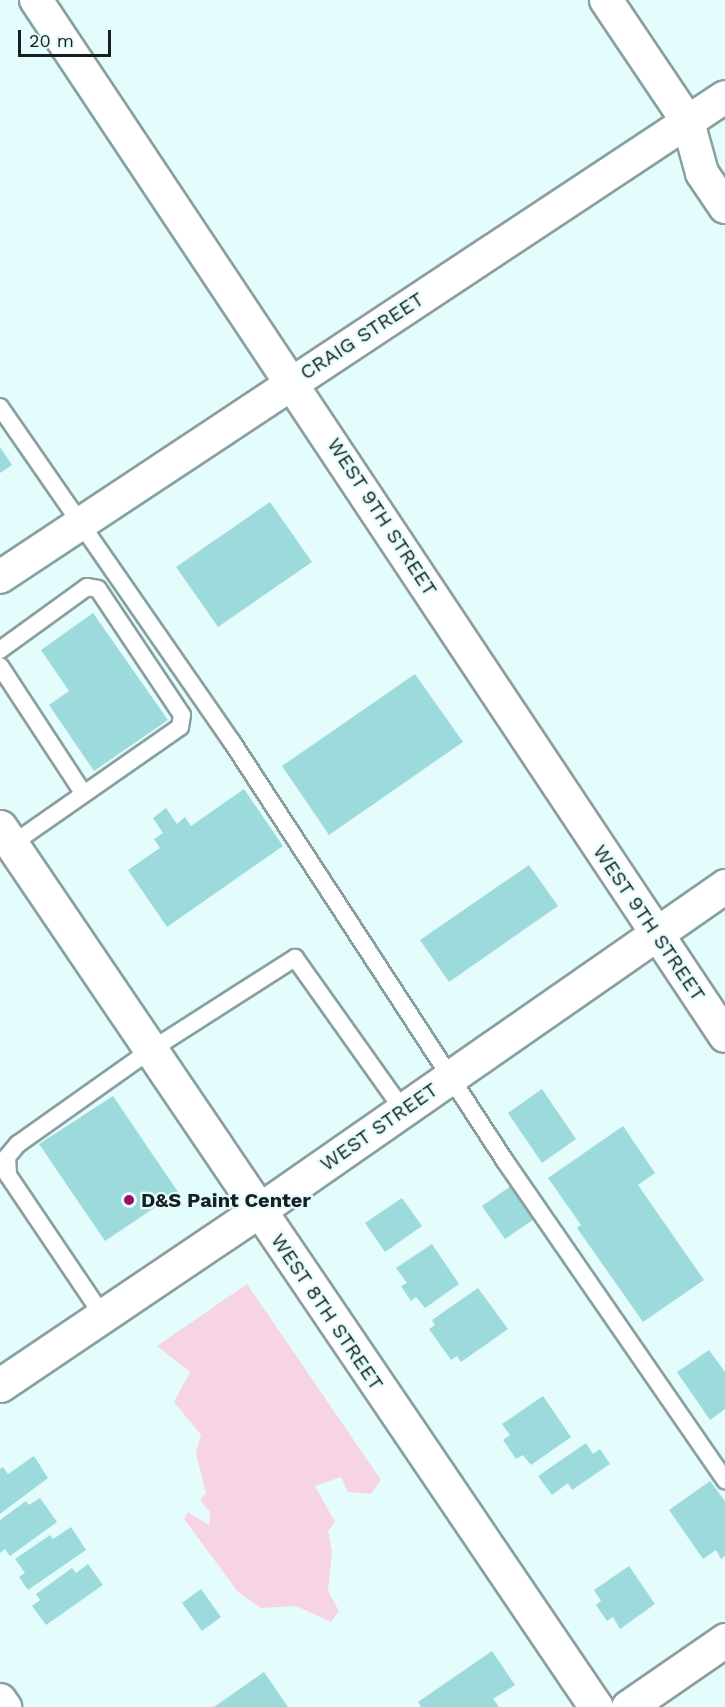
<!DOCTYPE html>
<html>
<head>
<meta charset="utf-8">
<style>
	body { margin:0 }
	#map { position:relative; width:725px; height:1707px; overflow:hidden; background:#e5fcfd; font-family:"Work Sans",sans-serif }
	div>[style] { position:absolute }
	.green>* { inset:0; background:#f7d4e3 }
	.building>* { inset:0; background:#9cdadc }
	.roads { filter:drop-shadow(2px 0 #8aa0a0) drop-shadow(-2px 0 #8aa0a0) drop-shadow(0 2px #8aa0a0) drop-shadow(0 -2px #8aa0a0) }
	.service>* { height:16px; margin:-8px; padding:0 8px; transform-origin:8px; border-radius:8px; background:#fff }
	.minor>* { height:32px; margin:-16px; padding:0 16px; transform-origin:16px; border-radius:16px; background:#fff }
	.tertiary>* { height:33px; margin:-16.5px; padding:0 16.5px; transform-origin:16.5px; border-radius:16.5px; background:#fff }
	.secondary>* { height:33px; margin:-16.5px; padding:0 16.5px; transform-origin:16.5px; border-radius:16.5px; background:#fff }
	.dots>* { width:16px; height:16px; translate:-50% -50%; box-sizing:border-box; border:3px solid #e5fcfd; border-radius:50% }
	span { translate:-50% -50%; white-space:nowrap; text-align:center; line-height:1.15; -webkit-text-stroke:4.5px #e5fcfd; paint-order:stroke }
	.street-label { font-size:20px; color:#172020 }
	.poi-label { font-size:20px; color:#172020; font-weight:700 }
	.left { translate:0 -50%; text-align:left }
	.scale { position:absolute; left:18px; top:30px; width:93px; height:27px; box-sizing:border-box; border:3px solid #172020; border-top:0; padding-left:8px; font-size:18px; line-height:21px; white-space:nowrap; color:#172020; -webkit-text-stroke:4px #e5fcfd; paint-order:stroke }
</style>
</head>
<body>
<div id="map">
	<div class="green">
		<div style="clip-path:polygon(247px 1284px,381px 1480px,371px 1494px,348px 1492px,341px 1477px,315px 1486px,335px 1522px,328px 1531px,332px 1553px,328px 1591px,339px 1611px,331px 1622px,296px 1606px,261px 1608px,238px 1592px,184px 1519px,188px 1512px,209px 1525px,210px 1512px,200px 1500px,206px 1493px,196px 1453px,201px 1435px,174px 1402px,190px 1372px,157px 1346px)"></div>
	</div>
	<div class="building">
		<div style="clip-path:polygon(0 447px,12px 465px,0 473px)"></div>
		<div style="clip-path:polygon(270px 502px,312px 562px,218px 627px,176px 567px)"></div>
		<div style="clip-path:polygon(93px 613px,168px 720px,94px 771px,49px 705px,69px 691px,41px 650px)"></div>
		<div style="clip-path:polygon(415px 674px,463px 742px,329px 835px,282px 766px)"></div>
		<div style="clip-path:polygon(244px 789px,283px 846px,167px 927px,128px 870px,160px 848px,154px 839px,163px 833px,153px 818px,166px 808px,177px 824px,185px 817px,191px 826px)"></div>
		<div style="clip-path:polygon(529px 865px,558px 906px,449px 982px,420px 940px)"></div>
		<div style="clip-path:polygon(542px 1089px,576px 1139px,542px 1163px,508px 1113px)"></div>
		<div style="clip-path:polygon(113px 1096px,178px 1192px,105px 1241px,39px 1144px)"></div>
		<div style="clip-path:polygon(623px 1126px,655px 1173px,638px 1185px,704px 1280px,643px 1322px,577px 1228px,581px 1225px,548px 1178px)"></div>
		<div style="clip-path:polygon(511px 1186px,534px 1219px,505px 1239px,482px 1206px)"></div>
		<div style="clip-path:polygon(402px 1198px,422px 1226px,385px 1252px,365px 1223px)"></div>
		<div style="clip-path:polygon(432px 1244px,459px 1284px,425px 1308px,416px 1297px,411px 1301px,401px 1286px,407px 1283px,396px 1268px)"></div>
		<div style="clip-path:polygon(478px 1288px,508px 1329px,461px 1362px,457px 1356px,451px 1360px,429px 1329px,435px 1325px,432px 1320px)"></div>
		<div style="clip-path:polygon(709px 1350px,725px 1372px,725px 1409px,710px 1420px,677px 1372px)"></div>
		<div style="clip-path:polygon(543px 1396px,571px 1437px,531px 1465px,523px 1455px,516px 1459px,503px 1440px,510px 1435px,502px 1424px)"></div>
		<div style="clip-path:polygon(586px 1443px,593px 1454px,600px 1449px,610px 1464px,572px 1490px,568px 1483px,552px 1495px,538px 1476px)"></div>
		<div style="clip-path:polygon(34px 1456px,48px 1478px,0 1514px,0 1469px,3px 1467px,8px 1474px)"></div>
		<div style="clip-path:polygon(710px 1481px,725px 1501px,725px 1556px,721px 1559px,716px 1550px,703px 1559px,669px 1510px)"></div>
		<div style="clip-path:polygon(40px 1498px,57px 1522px,10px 1556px,5px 1549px,0 1553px,0 1520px,26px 1501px,29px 1505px)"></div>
		<div style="clip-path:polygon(71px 1527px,86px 1550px,28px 1590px,19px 1577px,25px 1573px,15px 1559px,50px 1535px,53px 1539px)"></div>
		<div style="clip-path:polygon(88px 1564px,103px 1585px,46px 1625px,32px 1606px,40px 1600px,36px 1594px,72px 1568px,76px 1573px)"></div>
		<div style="clip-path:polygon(629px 1566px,655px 1604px,620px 1629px,613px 1617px,607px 1621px,596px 1605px,601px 1601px,594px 1590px)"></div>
		<div style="clip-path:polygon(201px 1589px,221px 1617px,202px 1631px,182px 1603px)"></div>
		<div style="clip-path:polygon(492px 1651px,515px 1685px,493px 1699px,499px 1707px,421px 1707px,418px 1702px)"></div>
		<div style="clip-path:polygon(264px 1672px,288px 1707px,214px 1707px)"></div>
	</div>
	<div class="roads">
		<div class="service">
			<div style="left:0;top:407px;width:407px;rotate:55.3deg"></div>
			<div style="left:232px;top:742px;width:500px;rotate:56.91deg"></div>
			<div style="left:505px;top:1161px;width:388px;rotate:55.4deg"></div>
			<div style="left:0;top:650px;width:107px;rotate:-35.9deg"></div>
			<div style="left:87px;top:587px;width:11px;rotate:10deg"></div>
			<div style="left:98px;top:589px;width:151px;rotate:56.3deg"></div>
			<div style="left:182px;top:715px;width:12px;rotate:99deg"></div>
			<div style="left:180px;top:727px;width:205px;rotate:145.1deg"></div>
			<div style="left:0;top:666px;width:152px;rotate:56.8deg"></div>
			<div style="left:103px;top:1316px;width:170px;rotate:-124deg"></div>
			<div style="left:8px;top:1175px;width:18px;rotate:-93deg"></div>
			<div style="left:7px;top:1157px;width:17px;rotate:-50deg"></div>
			<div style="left:18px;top:1144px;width:163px;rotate:-35.3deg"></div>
			<div style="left:151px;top:1050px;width:171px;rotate:-32.6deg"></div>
			<div style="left:295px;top:958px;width:186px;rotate:54.6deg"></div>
		</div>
		<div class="minor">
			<div style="left:36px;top:0;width:1244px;rotate:56.37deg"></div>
			<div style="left:606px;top:0;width:147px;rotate:56.1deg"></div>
			<div style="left:688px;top:122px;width:53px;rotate:74.6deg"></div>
			<div style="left:702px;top:173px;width:41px;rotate:55.9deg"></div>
			<div style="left:0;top:577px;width:869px;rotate:-33.51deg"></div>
			<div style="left:0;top:1700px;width:9px;rotate:54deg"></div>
		</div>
		<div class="tertiary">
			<div style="left:0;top:827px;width:1063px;rotate:55.89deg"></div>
			<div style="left:0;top:1385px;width:311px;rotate:-34deg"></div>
			<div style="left:258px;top:1211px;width:569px;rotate:-34.84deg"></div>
		</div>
		<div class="secondary">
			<div style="left:628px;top:1707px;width:118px;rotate:-34.6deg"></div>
		</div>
	</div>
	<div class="dots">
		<div style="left:129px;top:1200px;background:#991063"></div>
	</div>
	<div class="street-label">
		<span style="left:362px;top:336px;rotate:-33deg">CRAIG STREET</span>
		<span style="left:382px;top:517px;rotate:57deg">WEST 9TH STREET</span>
		<span style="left:649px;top:923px;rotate:56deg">WEST 9TH STREET</span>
		<span style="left:379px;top:1127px;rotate:-35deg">WEST STREET</span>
		<span style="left:327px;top:1312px;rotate:56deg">WEST 8TH STREET</span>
	</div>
	<div class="poi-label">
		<span class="left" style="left:141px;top:1200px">D&amp;S Paint Center</span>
	</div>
	<div class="scale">20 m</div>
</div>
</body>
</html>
